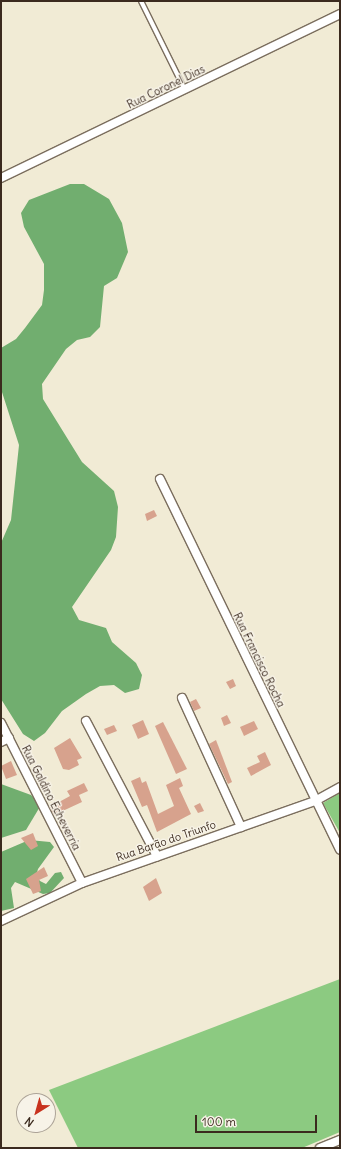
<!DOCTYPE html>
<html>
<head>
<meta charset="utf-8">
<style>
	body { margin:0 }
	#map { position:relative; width:341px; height:1149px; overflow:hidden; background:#f1ebd5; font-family:Delius,sans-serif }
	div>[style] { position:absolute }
	.green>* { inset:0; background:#8cca81 }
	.forest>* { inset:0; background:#71ae6f }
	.building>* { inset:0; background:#d7a28d }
	.roads { filter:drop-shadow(1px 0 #7b6e5e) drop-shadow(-1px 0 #7b6e5e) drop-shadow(0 1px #7b6e5e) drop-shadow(0 -1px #7b6e5e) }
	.service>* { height:4px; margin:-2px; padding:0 2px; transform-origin:2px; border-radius:2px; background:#fff }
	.minor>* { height:8px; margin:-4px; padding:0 4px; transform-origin:4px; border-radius:4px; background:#fff }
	span { translate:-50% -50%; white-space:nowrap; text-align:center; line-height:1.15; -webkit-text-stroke:3px #f7f3e8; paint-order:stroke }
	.street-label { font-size:11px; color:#3b2a1e }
	.frame { position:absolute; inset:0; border:2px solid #3b2a1e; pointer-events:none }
	.north { position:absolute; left:16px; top:1093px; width:40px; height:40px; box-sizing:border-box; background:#f7f3e8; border:1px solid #aca397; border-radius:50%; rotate:217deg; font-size:11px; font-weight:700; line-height:16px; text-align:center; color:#3b2a1e }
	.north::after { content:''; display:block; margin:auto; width:14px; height:18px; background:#c8321e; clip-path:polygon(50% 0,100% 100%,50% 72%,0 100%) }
	.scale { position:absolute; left:195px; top:1115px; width:122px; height:18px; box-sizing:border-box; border:2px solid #3b2a1e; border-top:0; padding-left:5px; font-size:12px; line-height:14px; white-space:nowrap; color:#3b2a1e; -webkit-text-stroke:3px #f7f3e8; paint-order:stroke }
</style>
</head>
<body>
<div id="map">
	<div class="green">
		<div style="clip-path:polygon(340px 793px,340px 833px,323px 803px)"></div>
		<div style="clip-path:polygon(340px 979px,340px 1132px,302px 1148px,78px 1148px,49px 1090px)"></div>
	</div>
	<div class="forest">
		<div style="clip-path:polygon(70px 184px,84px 184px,109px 199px,122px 223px,128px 252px,117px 278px,104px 286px,100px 327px,90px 337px,77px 340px,66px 349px,42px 384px,43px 399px,82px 462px,114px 491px,118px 507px,116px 537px,111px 550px,72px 607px,79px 620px,106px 628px,112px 642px,136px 663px,142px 675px,139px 689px,125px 693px,114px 685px,100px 686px,86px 694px,62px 711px,45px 733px,34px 741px,23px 734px,1px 699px,1px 543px,11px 520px,19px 445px,1px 389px,1px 348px,16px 339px,25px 328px,42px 305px,44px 290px,44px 264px,24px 227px,21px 213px,29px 200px)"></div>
		<div style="clip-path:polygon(1px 784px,31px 795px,41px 805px,26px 830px,1px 838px)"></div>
		<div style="clip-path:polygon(29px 840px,50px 842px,54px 847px,38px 869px,36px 876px,40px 881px,46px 884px,55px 873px,61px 872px,64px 878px,50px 893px,43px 894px,15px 882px,11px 888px,14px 908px,1px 911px,1px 852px)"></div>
	</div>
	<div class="building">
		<div style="clip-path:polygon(154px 510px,157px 516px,147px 521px,145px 514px)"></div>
		<div style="clip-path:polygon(233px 679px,236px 686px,230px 689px,226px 682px)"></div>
		<div style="clip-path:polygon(196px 699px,201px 708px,194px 711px,190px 702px)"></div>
		<div style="clip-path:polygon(227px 715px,231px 723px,224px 726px,221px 718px)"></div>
		<div style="clip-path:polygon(143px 720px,149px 734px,138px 739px,132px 725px)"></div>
		<div style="clip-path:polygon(254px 721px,258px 729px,244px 736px,240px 727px)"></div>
		<div style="clip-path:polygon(163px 722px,187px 769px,176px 774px,155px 726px)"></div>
		<div style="clip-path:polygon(114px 725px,117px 731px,107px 735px,104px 729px)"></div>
		<div style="clip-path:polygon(70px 738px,82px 758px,77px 760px,79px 765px,69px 770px,63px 769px,54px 748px)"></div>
		<div style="clip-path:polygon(216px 740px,232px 782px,228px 784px,209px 744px)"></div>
		<div style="clip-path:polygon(265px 752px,271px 765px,251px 776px,247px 768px,260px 762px,257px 756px)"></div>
		<div style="clip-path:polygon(11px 761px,17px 775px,6px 779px,1px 766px)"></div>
		<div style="clip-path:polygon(140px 777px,142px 783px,146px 781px,158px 814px,174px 806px,166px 785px,180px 778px,183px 786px,179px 788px,191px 814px,157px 832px,147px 805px,142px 807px,131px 781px)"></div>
		<div style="clip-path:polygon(84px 783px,88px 791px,79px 795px,82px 802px,54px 815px,50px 807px,70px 796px,67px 791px)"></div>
		<div style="clip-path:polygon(200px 803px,204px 811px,198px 813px,194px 806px)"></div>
		<div style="clip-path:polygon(33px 833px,38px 846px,31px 850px,21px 838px)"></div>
		<div style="clip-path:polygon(44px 867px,48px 876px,39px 880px,41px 891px,33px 894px,26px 879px)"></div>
		<div style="clip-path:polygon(156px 878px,162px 893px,149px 901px,143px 887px)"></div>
	</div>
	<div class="roads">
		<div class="service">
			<div style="left:141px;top:1px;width:99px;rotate:63.7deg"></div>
		</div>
		<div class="minor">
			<div style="left:1px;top:178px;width:377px;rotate:-25.8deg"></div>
			<div style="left:160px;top:479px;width:412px;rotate:64.1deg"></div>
			<div style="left:182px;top:698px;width:142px;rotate:65.4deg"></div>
			<div style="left:86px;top:721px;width:153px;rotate:62.3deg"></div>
			<div style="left:1px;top:723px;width:179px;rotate:63.1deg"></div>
			<div style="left:1px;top:742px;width:9px;rotate:-27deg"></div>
			<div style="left:1px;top:921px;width:89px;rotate:-25.1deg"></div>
			<div style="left:82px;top:883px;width:247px;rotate:-19.4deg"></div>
			<div style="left:315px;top:801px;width:29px;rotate:-29deg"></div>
			<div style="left:320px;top:1148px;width:22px;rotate:-22deg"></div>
		</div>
	</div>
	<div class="street-label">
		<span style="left:166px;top:87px;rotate:-26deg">Rua Coronel Dias</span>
		<span style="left:259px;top:660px;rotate:64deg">Rua Francisco Rocha</span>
		<span style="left:51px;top:798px;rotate:63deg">Rua Galdino Echeverria</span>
		<span style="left:166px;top:841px;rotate:-19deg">Rua Barão do Triunfo</span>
	</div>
	<div class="frame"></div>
	<div class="north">N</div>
	<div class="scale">100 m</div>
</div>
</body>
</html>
